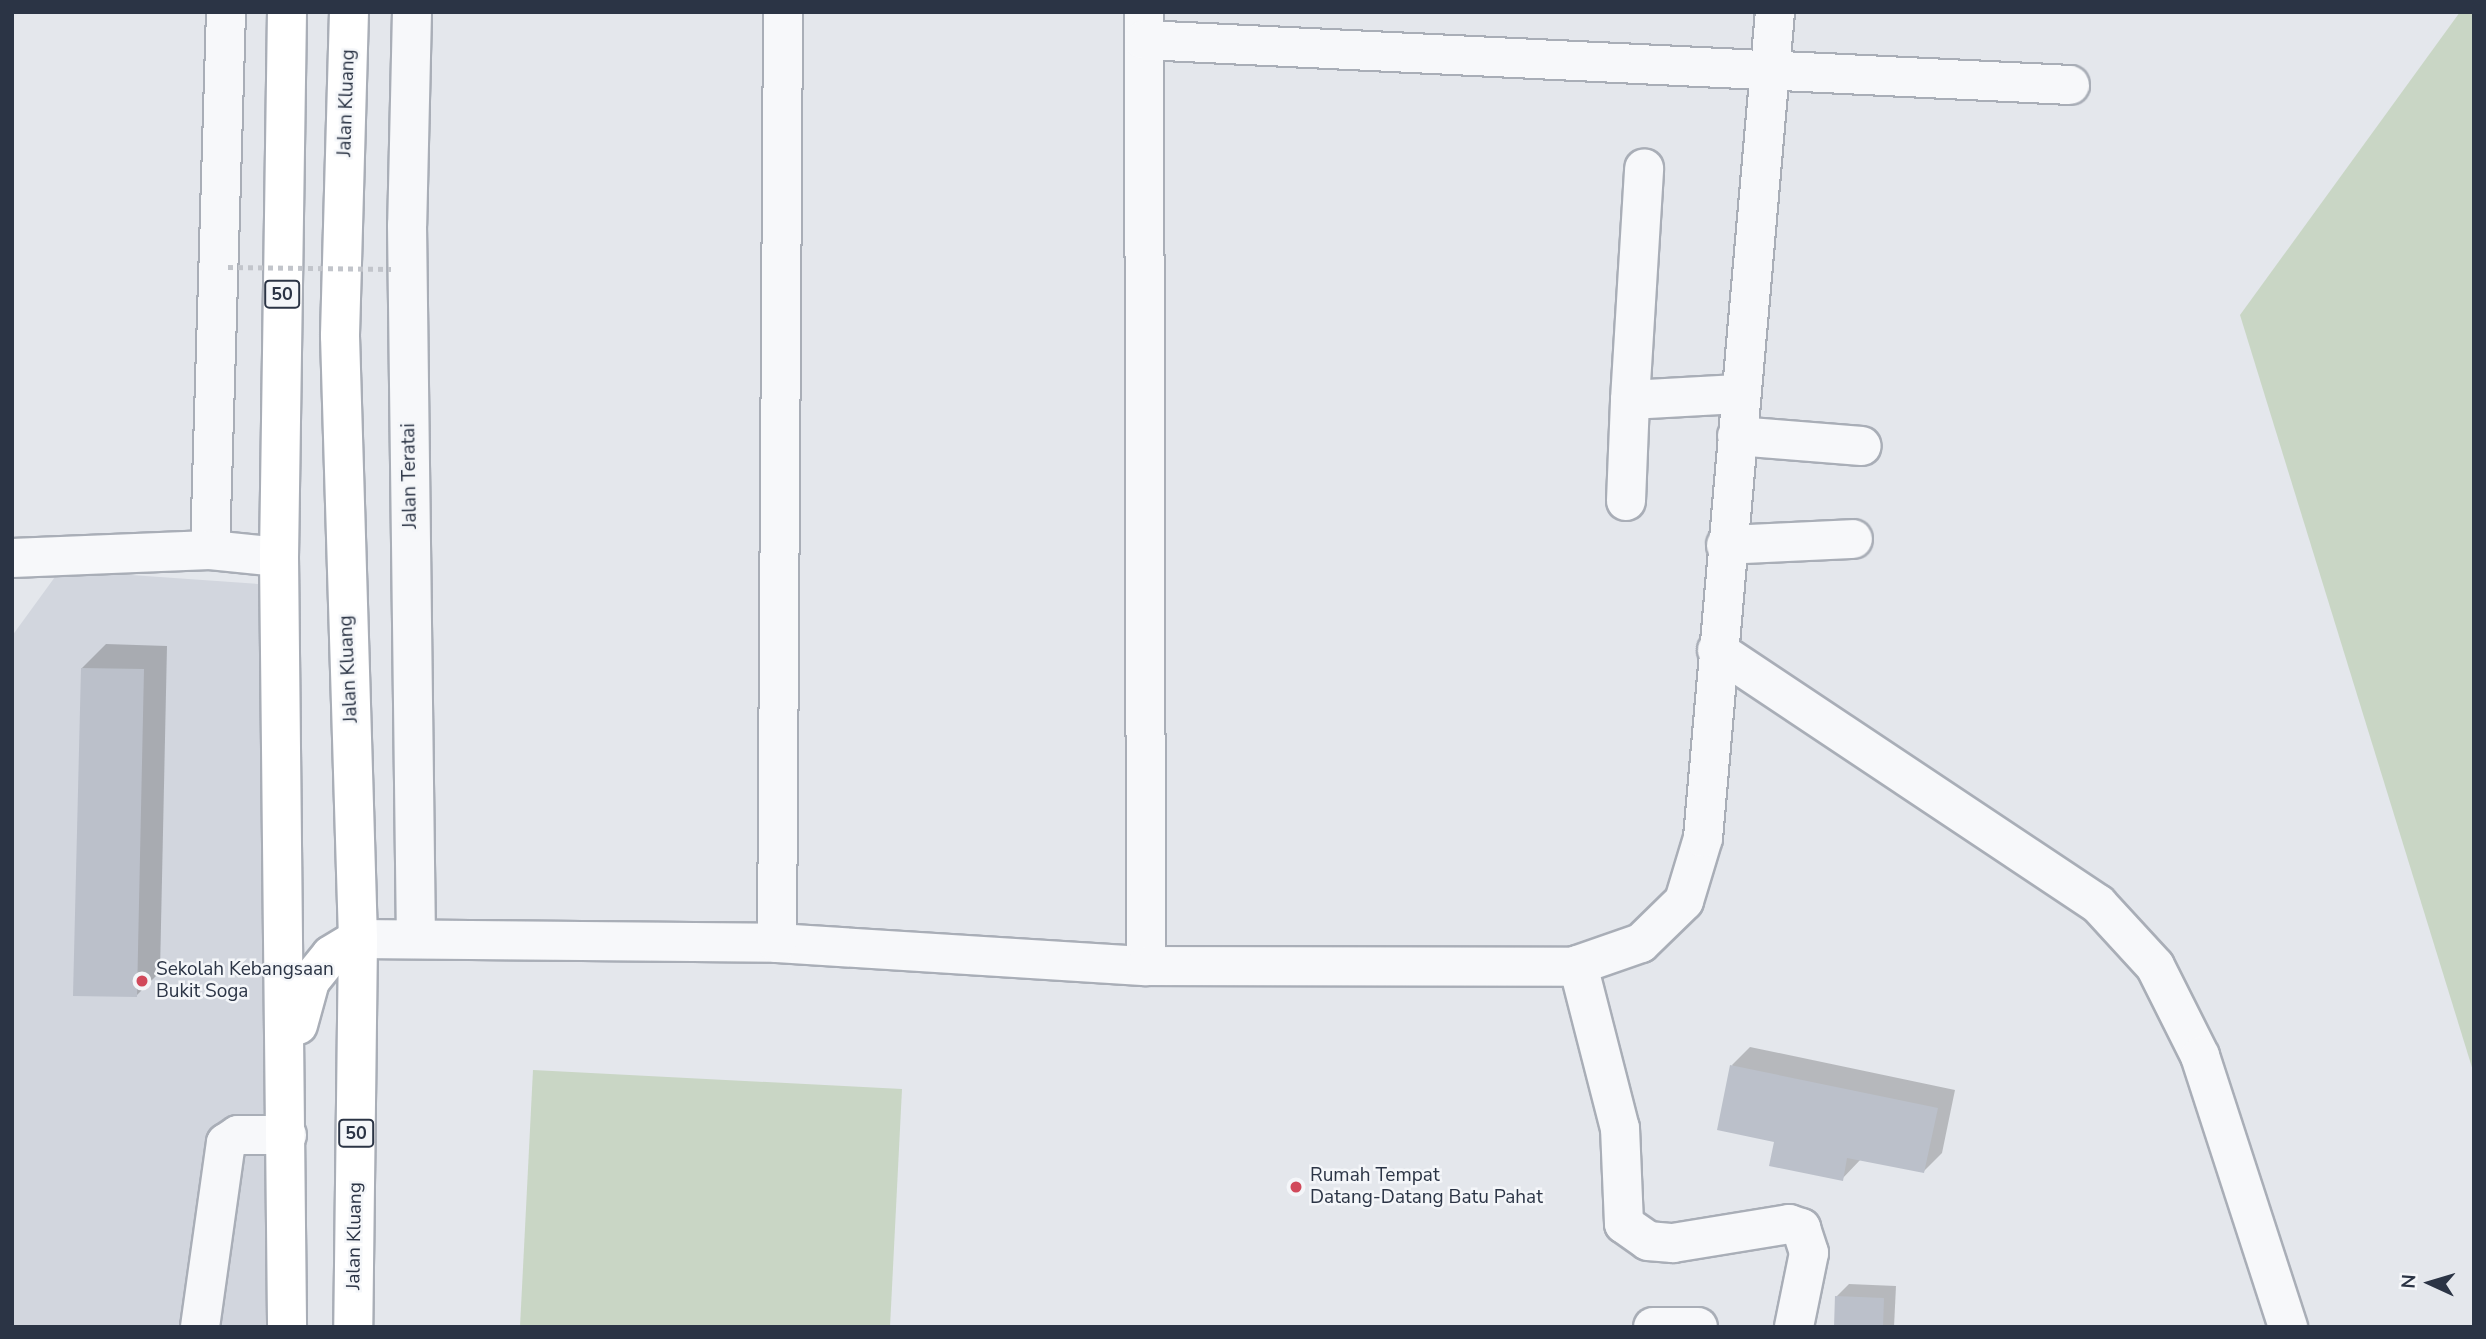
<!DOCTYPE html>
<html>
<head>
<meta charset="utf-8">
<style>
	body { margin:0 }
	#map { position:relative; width:2486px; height:1339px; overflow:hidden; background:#e4e7ec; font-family:"Nunito Sans",sans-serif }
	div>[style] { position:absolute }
	.built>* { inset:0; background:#d2d6de }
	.green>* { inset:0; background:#c9d6c5 }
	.shadow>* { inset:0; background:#0003 }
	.building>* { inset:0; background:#bbc0ca }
	.roads { filter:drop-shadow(2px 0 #a9aeb7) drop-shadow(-2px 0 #a9aeb7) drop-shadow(0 2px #a9aeb7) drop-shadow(0 -2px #a9aeb7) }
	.minor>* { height:38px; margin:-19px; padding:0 19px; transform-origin:19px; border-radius:19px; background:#f7f8fa }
	.highway>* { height:38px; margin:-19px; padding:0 19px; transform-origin:19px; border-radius:19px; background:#fff }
	.path-bridge>* { height:4.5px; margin-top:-2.25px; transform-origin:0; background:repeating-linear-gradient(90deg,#c2c5cb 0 5px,transparent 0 10px) }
	.dots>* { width:19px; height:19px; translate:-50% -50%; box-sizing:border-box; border:4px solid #f4f6f9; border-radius:50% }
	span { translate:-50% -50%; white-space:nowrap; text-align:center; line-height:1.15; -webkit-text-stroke:5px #f4f6f9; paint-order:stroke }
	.shield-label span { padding:2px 5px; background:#f4f6f9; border:2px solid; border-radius:5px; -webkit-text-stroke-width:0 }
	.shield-label { font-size:18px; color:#2b3445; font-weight:700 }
	.street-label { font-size:19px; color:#2b3445 }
	.poi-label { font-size:19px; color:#2b3445 }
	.left { translate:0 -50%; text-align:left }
	.frame { position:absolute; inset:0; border:14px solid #2b3445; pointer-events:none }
	.north { position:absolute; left:2395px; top:1248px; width:70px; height:70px; -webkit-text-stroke:5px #f4f6f9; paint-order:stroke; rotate:274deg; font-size:19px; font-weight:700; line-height:28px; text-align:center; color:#2b3445 }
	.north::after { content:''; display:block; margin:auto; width:24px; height:32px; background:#2b3445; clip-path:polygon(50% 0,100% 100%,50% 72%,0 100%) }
</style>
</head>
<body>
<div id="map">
	<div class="built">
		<div style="clip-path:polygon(60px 570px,272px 585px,272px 1327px,12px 1327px,12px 636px)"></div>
	</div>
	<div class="green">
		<div style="clip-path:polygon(2460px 12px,2474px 12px,2474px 1074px,2240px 315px)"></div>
		<div style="clip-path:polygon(533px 1070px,902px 1089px,890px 1327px,520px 1327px)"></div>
	</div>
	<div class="shadow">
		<div style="clip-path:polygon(106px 644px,167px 646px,160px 972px,136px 996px,82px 668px)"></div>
		<div style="clip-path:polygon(1750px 1047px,1955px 1090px,1942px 1153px,1924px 1171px,1861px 1159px,1842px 1179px,1776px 1141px,1732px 1065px)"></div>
		<div style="clip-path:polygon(1849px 1284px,1896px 1286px,1894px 1327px,1836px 1327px,1837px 1296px)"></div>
	</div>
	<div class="building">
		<div style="clip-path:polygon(81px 668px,144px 669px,137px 997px,73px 996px)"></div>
		<div style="clip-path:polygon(1730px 1065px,1938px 1108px,1924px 1173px,1847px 1158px,1843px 1181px,1769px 1166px,1774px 1142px,1717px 1130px)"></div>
		<div style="clip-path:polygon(1835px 1296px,1884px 1298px,1883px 1327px,1834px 1327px)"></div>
	</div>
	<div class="roads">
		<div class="minor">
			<div style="left:412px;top:12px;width:213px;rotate:91.3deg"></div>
			<div style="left:407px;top:225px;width:714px;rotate:89.28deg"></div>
			<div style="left:1144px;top:12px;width:954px;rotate:89.88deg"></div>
			<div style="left:1144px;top:40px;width:927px;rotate:2.78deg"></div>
			<div style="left:1630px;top:400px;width:232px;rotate:-86.5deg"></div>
			<div style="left:1737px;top:436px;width:125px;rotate:4.6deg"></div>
			<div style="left:1626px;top:501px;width:101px;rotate:-87.7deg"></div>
			<div style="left:1630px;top:400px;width:108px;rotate:-3.2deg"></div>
			<div style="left:1726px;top:545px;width:127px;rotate:-2.7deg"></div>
			<div style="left:210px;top:550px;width:538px;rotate:-88.3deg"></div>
			<div style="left:12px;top:558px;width:198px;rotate:-2.3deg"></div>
			<div style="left:210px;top:550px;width:69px;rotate:5.8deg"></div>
			<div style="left:1717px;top:650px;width:458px;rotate:33.7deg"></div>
			<div style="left:2098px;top:904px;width:84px;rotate:47.4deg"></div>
			<div style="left:2155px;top:966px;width:101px;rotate:63.4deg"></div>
			<div style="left:2200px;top:1056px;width:285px;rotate:72deg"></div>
			<div style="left:358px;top:939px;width:419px;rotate:0.5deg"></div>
			<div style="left:777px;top:943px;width:370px;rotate:3.6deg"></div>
			<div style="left:1146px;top:966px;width:426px;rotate:0.1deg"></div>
			<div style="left:1572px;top:967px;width:73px;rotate:-19.2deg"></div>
			<div style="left:1641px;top:943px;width:60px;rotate:-44.3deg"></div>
			<div style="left:1684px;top:901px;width:66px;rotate:-73.2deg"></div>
			<div style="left:1703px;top:838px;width:829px;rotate:-85.02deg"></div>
			<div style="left:777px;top:943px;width:931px;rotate:-89.63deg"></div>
			<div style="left:1578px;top:965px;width:168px;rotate:75.6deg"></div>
			<div style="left:1620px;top:1128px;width:96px;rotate:87.6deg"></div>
			<div style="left:1624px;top:1224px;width:29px;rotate:35deg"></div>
			<div style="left:1648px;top:1241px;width:25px;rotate:5deg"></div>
			<div style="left:1673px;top:1243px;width:118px;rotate:-9.3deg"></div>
			<div style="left:1789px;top:1224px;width:13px;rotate:18deg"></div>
			<div style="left:1801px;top:1228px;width:26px;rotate:72deg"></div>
			<div style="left:1809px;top:1253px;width:76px;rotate:101.5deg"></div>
			<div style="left:200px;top:1327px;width:186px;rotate:-82deg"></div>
			<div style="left:226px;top:1143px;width:14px;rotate:-34deg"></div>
			<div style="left:238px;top:1135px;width:49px"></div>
			<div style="left:1653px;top:1327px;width:45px"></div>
		</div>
		<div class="highway">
			<div style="left:287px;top:12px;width:545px;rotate:90.84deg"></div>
			<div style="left:279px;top:557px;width:770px;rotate:89.4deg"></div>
			<div style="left:349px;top:12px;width:324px;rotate:91.6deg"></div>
			<div style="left:340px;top:336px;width:603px;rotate:88.29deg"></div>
			<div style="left:358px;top:939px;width:388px;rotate:90.7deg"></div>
			<div style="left:298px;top:1025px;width:46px;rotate:-74.7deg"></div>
			<div style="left:310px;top:981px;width:33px;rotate:-51deg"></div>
			<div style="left:331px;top:955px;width:31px;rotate:-31deg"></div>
		</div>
	</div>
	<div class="path-bridge">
		<div style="left:228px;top:267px;width:163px;rotate:0.7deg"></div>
	</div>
	<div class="dots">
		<div style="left:142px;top:981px;background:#d1495b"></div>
		<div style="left:1296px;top:1187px;background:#d1495b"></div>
	</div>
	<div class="shield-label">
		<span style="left:282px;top:294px">50</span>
		<span style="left:356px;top:1133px">50</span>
	</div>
	<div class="street-label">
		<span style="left:347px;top:103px;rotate:-88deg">Jalan Kluang</span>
		<span style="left:410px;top:476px;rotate:-91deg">Jalan Teratai</span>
		<span style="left:349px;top:669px;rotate:-93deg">Jalan Kluang</span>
		<span style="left:355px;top:1236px;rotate:-89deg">Jalan Kluang</span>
	</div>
	<div class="poi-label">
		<span class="left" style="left:156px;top:981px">Sekolah Kebangsaan<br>Bukit Soga</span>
		<span class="left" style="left:1310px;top:1187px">Rumah Tempat<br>Datang-Datang Batu Pahat</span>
	</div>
	<div class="frame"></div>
	<div class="north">N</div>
</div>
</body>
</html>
